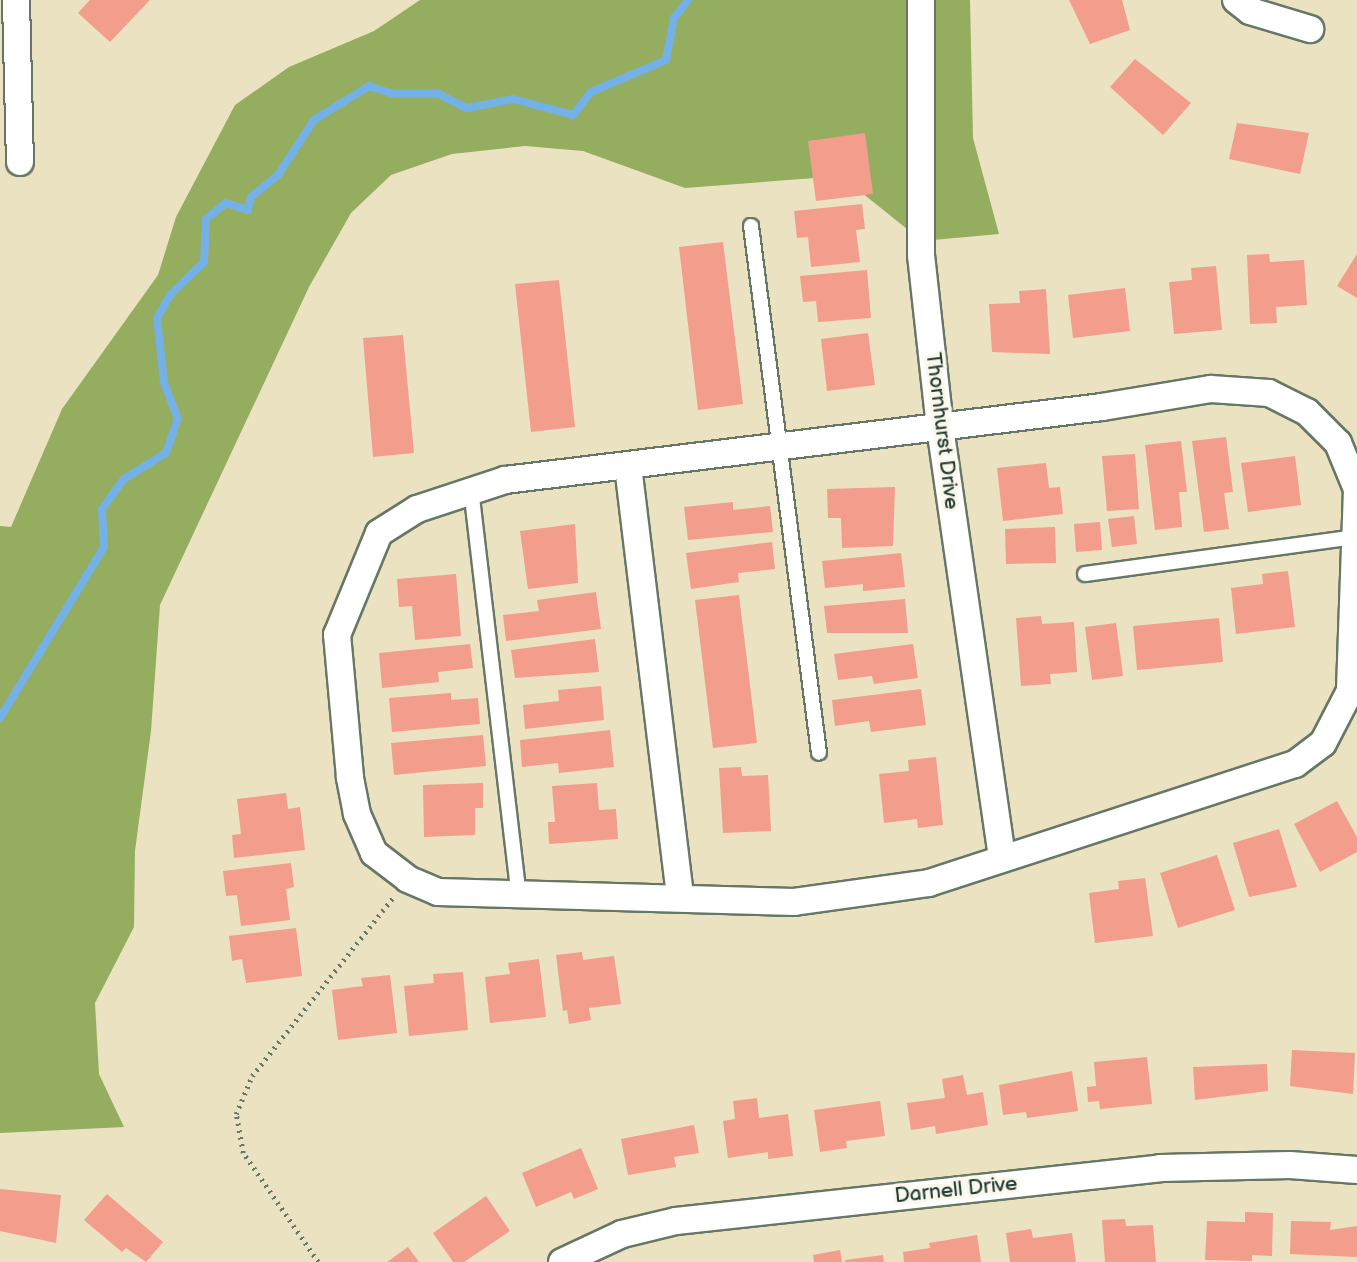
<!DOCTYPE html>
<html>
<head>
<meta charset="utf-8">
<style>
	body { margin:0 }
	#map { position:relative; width:1357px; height:1262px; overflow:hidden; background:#ebe2c1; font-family:"Balsamiq Sans",sans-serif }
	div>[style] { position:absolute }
	.forest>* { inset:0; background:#95ad5f }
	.stream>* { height:8px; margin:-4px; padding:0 4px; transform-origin:4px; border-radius:4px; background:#74b1e6 }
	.building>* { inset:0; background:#f39d8c }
	.path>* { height:4.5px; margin-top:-2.25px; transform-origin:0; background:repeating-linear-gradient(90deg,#667765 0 2px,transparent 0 7px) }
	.roads { filter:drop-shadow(2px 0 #667765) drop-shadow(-2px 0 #667765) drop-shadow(0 2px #667765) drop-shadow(0 -2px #667765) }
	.lane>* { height:14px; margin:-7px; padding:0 7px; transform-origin:7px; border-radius:7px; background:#fff }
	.street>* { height:26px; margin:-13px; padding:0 13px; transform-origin:13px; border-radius:13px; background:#fff }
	span { translate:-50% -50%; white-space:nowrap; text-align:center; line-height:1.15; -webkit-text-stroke:7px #fbf7ec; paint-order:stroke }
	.street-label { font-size:21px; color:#1f3d34 }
</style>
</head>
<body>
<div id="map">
	<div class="forest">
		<div style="clip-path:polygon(420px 0,970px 0,973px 138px,999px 234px,922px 241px,841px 176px,685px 188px,583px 151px,525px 146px,452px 154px,391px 175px,351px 213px,309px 287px,160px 605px,151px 731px,135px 851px,134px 927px,95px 1003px,99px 1074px,124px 1127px,0 1133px,0 526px,11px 527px,62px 409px,158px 275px,176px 217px,235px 105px,289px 67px,374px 31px)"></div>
	</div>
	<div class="stream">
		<div style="left:0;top:718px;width:200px;rotate:-58.7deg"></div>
		<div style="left:104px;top:547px;width:38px;rotate:-93deg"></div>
		<div style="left:102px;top:509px;width:37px;rotate:-54deg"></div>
		<div style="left:124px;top:479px;width:49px;rotate:-31.8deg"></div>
		<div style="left:166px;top:453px;width:36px;rotate:-71deg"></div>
		<div style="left:178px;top:419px;width:39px;rotate:-111deg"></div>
		<div style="left:164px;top:383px;width:65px;rotate:-96.1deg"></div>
		<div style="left:157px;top:318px;width:28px;rotate:-60deg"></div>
		<div style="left:171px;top:294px;width:46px;rotate:-44.1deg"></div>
		<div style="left:204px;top:262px;width:43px;rotate:-87.3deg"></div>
		<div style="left:206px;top:219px;width:26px;rotate:-39deg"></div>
		<div style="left:226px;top:203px;width:23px;rotate:18deg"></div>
		<div style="left:248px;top:210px;width:13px;rotate:-77deg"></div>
		<div style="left:251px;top:197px;width:35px;rotate:-39deg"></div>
		<div style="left:278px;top:175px;width:66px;rotate:-56.8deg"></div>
		<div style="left:314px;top:120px;width:65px;rotate:-31.7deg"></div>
		<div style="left:369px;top:86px;width:25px;rotate:18deg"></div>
		<div style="left:393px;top:94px;width:46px"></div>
		<div style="left:439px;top:94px;width:31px;rotate:27deg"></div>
		<div style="left:467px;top:108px;width:47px;rotate:-11.1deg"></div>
		<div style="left:513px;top:99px;width:62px;rotate:14.9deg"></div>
		<div style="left:573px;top:115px;width:29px;rotate:-52deg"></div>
		<div style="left:591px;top:92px;width:82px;rotate:-23.1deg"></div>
		<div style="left:666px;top:60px;width:43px;rotate:-79.2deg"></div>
		<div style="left:674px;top:18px;width:23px;rotate:-52deg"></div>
	</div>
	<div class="building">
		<div style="clip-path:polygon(90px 0,150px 0,110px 42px,78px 13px)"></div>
		<div style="clip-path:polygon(1069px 0,1122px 0,1130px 30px,1090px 44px)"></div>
		<div style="clip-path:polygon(1135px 59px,1191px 103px,1163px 135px,1110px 87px)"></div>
		<div style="clip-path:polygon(1237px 123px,1309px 133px,1300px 174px,1229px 159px)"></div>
		<div style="clip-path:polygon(865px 133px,873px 194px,816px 201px,808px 141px)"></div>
		<div style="clip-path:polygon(862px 204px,865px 229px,856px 230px,860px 262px,811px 267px,808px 237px,797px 238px,794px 211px)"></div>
		<div style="clip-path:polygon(723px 242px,743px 404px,698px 410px,679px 247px)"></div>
		<div style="clip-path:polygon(1269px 254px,1270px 262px,1304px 260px,1307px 305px,1276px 307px,1277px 323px,1250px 324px,1247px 255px)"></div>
		<div style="clip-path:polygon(1357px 254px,1357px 298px,1337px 286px)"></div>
		<div style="clip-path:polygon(1216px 266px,1222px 330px,1174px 334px,1169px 282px,1192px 280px,1191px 268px)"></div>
		<div style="clip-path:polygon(867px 270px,871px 318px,818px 322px,816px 301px,803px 302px,800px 276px)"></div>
		<div style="clip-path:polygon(559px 280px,575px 427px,531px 432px,515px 284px)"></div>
		<div style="clip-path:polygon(1125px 288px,1130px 331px,1073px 338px,1068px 295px)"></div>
		<div style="clip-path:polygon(1046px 289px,1050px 354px,992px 352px,989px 304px,1020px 303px,1019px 291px)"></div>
		<div style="clip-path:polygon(868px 333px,875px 385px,827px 391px,821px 339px)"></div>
		<div style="clip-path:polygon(403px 335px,414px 453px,373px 457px,363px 338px)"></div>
		<div style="clip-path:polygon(1226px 437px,1233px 492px,1224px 493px,1229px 529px,1204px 532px,1192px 441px)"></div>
		<div style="clip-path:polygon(1181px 441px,1187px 492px,1179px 492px,1182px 527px,1155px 530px,1145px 445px)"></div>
		<div style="clip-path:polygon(1135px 454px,1139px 509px,1107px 511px,1102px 456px)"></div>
		<div style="clip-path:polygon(1295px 456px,1301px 505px,1248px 512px,1241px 463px)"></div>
		<div style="clip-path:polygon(1046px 463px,1049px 488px,1060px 487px,1063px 514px,1003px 521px,997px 468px)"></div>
		<div style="clip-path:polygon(895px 487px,893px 546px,842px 548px,841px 518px,828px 518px,827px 489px)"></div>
		<div style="clip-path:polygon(733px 502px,733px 510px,770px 506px,773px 532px,688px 540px,684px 507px)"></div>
		<div style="clip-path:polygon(1134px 516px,1137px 544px,1112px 547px,1108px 519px)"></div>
		<div style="clip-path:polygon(1100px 522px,1102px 550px,1076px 552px,1074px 524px)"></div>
		<div style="clip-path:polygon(575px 524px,578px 583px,528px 589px,520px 531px)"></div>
		<div style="clip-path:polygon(1055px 527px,1056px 563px,1006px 564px,1005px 529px)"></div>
		<div style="clip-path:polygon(772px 542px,775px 569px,738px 573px,739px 582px,691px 589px,686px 553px)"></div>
		<div style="clip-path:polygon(901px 553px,905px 587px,863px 591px,863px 584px,825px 588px,822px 561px)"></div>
		<div style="clip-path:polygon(1288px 571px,1295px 627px,1236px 634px,1231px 588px,1263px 584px,1262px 574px)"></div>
		<div style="clip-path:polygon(456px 574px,461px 636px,415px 640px,412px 606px,399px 607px,397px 579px)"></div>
		<div style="clip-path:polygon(596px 592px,601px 629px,506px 641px,503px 615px,539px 611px,537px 600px)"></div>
		<div style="clip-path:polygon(739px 595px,757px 743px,713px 748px,695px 600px)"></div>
		<div style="clip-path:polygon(905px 599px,908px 633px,827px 633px,824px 606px)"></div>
		<div style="clip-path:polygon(1041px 616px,1042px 624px,1074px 622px,1077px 672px,1050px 674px,1051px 684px,1021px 686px,1016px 618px)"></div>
		<div style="clip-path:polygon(1219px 618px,1223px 662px,1137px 670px,1133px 626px)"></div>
		<div style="clip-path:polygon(1116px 623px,1123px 676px,1092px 680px,1085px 627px)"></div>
		<div style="clip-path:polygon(595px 639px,599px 672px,515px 678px,511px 650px)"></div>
		<div style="clip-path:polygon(470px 644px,473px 668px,438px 672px,439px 682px,382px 688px,379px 653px)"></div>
		<div style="clip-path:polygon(913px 644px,918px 678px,874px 684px,872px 676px,838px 680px,834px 654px)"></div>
		<div style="clip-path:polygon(601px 686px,604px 720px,525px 729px,523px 705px,559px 701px,558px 690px)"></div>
		<div style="clip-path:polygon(921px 689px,926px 725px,871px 732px,869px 721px,835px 726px,832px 700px)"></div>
		<div style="clip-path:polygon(451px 693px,451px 700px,478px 698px,480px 724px,392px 732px,389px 698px)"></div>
		<div style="clip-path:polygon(610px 730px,614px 767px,559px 773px,558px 763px,522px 767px,520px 740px)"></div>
		<div style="clip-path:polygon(483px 735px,486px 766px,394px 775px,391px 743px)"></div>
		<div style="clip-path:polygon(936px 757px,943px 825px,918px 828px,917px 819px,884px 823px,879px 774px,909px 771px,908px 760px)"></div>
		<div style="clip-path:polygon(741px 767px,742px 776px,768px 775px,771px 831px,723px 833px,719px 768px)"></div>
		<div style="clip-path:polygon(483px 783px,483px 808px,475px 808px,475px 835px,424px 837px,423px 785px)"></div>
		<div style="clip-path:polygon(597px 783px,599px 810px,616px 809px,618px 839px,549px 844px,548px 822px,555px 822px,552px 786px)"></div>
		<div style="clip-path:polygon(286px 793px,288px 809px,300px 807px,305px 850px,234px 858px,232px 835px,241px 834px,237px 799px)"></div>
		<div style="clip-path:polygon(1337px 801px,1357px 837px,1357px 852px,1320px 872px,1294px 824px)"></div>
		<div style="clip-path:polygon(1279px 829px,1297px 887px,1249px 897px,1233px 843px)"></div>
		<div style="clip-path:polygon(1217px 855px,1235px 910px,1178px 928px,1160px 873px)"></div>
		<div style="clip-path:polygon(291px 863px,294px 887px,286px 889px,290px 920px,241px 926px,237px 895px,226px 896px,223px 871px)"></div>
		<div style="clip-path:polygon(1145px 878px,1153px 936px,1095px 943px,1089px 893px,1119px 889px,1118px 881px)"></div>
		<div style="clip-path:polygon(296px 928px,302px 976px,246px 983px,242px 959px,232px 961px,229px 936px)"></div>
		<div style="clip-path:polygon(582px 952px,583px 960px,614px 956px,621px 1004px,589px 1008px,591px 1020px,569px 1024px,567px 1010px,563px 1011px,556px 955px)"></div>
		<div style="clip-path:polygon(539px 959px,546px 1017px,490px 1023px,485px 977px,510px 974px,508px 963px)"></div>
		<div style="clip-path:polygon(463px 972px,468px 1030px,409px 1036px,404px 986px,434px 983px,433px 974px)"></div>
		<div style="clip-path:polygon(390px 975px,397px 1033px,338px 1040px,332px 990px,363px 986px,361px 978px)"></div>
		<div style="clip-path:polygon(1292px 1050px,1355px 1053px,1353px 1094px,1290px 1086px)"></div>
		<div style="clip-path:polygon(1147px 1057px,1152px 1104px,1100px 1109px,1099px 1101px,1088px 1102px,1087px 1087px,1096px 1086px,1094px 1062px)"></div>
		<div style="clip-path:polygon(1267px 1064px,1268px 1091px,1195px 1100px,1193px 1067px)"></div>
		<div style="clip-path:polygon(1072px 1071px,1078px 1111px,1027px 1118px,1026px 1112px,1003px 1115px,999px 1085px)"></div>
		<div style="clip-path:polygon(963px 1075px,967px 1095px,983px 1092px,988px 1125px,936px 1134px,935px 1126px,911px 1130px,907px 1103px,945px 1098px,942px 1079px)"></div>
		<div style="clip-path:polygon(757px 1098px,759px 1118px,788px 1114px,793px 1156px,768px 1159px,768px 1152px,728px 1158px,723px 1121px,735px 1119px,733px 1101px)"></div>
		<div style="clip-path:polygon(880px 1101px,885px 1136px,846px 1141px,847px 1148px,820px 1152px,814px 1110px)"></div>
		<div style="clip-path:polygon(694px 1125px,699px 1153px,674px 1157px,676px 1167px,628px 1175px,621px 1139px)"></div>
		<div style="clip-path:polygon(581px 1148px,598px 1189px,574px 1199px,571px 1192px,536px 1207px,522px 1173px)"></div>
		<div style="clip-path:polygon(0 1189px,61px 1195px,56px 1243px,0 1231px)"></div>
		<div style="clip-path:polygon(107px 1194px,163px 1242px,146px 1262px,126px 1248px,122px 1252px,84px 1220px)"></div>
		<div style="clip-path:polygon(486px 1196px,510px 1231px,464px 1262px,453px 1262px,433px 1233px)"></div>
		<div style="clip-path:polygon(1245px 1212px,1273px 1213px,1272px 1256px,1252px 1255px,1252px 1261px,1205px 1260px,1207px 1221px,1245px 1222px)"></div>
		<div style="clip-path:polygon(1125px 1219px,1126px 1226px,1153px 1225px,1156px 1262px,1105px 1262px,1102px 1220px)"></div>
		<div style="clip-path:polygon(1291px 1221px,1331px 1222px,1330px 1230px,1357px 1226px,1357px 1257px,1290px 1254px)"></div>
		<div style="clip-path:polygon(1031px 1229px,1033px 1238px,1072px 1233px,1076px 1262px,1010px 1262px,1006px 1233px)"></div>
		<div style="clip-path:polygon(977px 1235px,981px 1262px,904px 1262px,903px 1252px,930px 1248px,929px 1243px)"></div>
		<div style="clip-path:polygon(408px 1247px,419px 1262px,387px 1262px)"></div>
		<div style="clip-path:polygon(840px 1250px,842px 1262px,814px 1262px,813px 1255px)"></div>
		<div style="clip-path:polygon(883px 1255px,884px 1262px,845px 1262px,845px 1260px)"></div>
	</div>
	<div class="path">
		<div style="left:318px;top:1262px;width:132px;rotate:-124.5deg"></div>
		<div style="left:243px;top:1153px;width:40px;rotate:-100deg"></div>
		<div style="left:236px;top:1114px;width:41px;rotate:-67.2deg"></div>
		<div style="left:252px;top:1076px;width:229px;rotate:-51.7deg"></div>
	</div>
	<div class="roads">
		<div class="lane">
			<div style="left:751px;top:226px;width:531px;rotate:82.65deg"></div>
			<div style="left:471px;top:489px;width:406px;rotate:83.3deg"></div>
			<div style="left:1085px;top:574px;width:274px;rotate:-7.8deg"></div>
		</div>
		<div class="street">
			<div style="left:16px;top:0;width:162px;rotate:88.6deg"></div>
			<div style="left:921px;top:0;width:255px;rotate:90deg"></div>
			<div style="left:921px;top:255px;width:173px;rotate:83.7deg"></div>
			<div style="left:940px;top:427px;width:436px;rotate:81.8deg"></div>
			<div style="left:1236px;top:0;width:18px;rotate:38deg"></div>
			<div style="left:1250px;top:11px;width:63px;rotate:16.7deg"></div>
			<div style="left:1211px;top:389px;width:58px;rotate:3.9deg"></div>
			<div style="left:1269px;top:393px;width:42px;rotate:26.6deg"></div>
			<div style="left:1307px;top:412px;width:44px;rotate:45deg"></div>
			<div style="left:1338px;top:443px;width:50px;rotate:67.6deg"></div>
			<div style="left:1357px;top:489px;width:202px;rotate:92deg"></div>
			<div style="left:1350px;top:691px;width:59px;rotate:117.4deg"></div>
			<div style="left:1323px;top:743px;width:35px;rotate:143deg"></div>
			<div style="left:1295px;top:764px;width:385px;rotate:162deg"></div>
			<div style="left:929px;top:883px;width:136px;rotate:172deg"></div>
			<div style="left:794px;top:902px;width:356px;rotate:-178.4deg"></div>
			<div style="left:438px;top:892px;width:33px;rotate:-157deg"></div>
			<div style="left:408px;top:879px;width:43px;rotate:-142.6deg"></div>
			<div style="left:374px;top:853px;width:43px;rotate:-113.6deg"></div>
			<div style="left:357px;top:814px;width:38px;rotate:-101deg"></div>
			<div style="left:350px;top:777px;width:143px;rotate:-95.2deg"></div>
			<div style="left:337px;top:635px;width:110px;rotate:-67.6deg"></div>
			<div style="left:379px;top:533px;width:45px;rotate:-32.3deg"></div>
			<div style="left:417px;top:509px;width:93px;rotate:-18.2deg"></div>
			<div style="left:505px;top:480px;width:601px;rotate:-6.97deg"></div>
			<div style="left:1102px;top:407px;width:110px;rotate:-9.4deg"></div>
			<div style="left:628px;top:466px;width:434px;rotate:83.1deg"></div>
			<div style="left:562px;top:1262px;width:66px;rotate:-25deg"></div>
			<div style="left:622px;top:1234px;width:56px;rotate:-13.5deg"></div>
			<div style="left:676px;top:1221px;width:487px;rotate:-6.2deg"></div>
			<div style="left:1160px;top:1168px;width:130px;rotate:-1.3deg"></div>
			<div style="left:1290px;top:1165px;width:67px;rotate:4.3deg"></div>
		</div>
	</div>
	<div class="street-label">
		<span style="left:942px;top:431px;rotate:83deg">Thornhurst Drive</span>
		<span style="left:956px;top:1190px;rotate:-6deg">Darnell Drive</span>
	</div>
</div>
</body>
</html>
